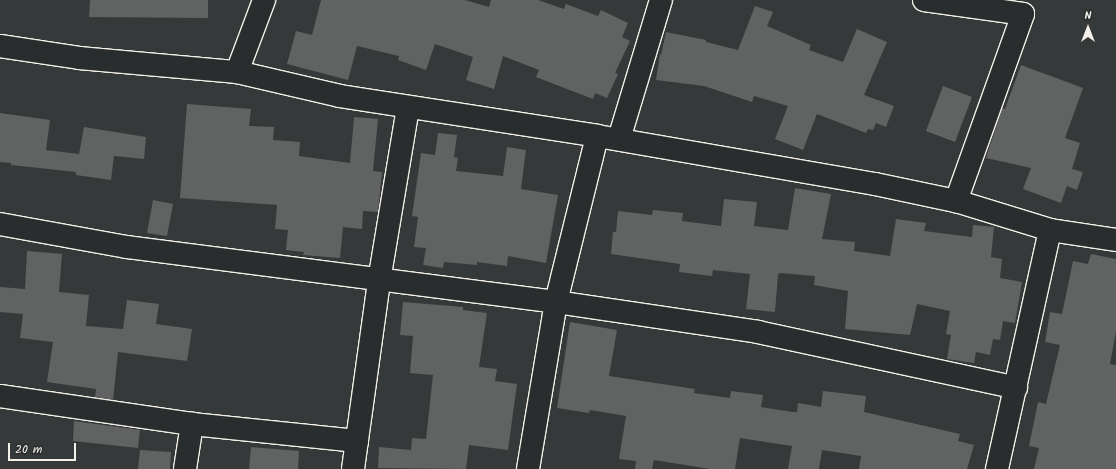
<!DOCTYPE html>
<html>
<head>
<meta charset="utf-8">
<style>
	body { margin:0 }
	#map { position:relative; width:1116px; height:469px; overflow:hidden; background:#363939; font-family:Kalam,sans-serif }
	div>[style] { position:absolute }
	.building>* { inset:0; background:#616362 }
	.roads { filter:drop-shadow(1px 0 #f4f1e8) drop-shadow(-1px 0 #f4f1e8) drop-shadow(0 1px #f4f1e8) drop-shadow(0 -1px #f4f1e8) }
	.minor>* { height:22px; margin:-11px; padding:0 11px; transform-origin:11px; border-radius:11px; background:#2a2d2e }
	span { translate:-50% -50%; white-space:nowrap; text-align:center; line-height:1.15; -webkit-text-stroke:3px #2a2d2e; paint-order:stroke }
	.north { position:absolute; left:1068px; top:8px; width:40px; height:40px; -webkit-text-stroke:3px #2a2d2e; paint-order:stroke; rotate:0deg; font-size:11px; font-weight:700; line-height:16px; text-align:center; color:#f4f1e8 }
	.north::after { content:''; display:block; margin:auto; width:14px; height:18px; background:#f4f1e8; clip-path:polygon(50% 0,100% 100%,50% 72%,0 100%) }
	.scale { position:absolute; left:8px; top:443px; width:68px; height:18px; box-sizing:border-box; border:2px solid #f4f1e8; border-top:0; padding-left:5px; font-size:12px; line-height:14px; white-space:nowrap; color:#f4f1e8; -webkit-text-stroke:3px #2a2d2e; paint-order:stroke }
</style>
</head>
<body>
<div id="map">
	<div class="building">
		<div style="clip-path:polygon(90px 0,208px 0,208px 18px,89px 17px)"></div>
		<div style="clip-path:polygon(321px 0,465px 0,489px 7px,491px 0,538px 0,564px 9px,566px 4px,598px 16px,601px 10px,628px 23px,622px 37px,630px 41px,615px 73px,618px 74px,607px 98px,595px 93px,593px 99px,536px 77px,539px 70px,503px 56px,494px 89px,466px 80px,473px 57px,435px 44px,426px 70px,398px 60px,399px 56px,357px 46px,348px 80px,287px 64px,296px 31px,312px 35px)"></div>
		<div style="clip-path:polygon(755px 6px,773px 12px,767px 26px,811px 45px,809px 50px,843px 62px,857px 29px,887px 42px,864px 95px,894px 106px,886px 127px,876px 123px,873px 130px,868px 129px,866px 133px,817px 114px,803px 150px,775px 139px,788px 106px,754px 96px,752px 102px,704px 86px,656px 80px,660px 54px,661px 55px,666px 32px,706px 40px,706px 42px,738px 50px)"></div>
		<div style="clip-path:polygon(1021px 65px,1083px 88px,1065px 138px,1080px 143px,1072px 169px,1083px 172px,1077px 190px,1067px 186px,1061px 203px,1023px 189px,1031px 168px,986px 158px,1002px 108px,1005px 109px)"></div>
		<div style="clip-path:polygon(943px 86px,972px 97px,955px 142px,926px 131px)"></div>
		<div style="clip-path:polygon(187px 104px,251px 109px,249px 126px,274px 127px,273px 140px,300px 142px,299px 156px,350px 163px,354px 117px,378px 119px,373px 171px,382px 172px,378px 212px,363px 211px,362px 229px,343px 227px,340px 258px,303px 255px,304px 252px,286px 250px,288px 230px,275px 229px,277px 205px,180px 198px)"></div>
		<div style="clip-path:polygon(0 113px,50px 120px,46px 150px,79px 154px,84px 127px,146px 137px,144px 159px,114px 156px,111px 180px,76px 175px,76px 172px,11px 165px,11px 163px,0 162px)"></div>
		<div style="clip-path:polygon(438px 133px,457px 135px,454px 157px,458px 158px,456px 171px,503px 176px,507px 147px,526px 150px,521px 189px,558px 195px,546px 263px,508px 256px,507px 266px,477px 262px,477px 265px,444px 262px,443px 268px,423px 265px,426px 248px,414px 247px,418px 217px,412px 216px,421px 153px,435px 155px)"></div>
		<div style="clip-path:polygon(795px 188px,831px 194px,822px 239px,855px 242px,854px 251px,890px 256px,896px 219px,926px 223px,924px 231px,972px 237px,973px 225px,994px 227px,991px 257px,1002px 259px,1000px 278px,1022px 282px,1015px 323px,1003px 321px,1000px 340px,993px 339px,990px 355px,976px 352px,974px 363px,947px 359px,951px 335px,946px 334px,950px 311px,917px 304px,910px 335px,845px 329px,848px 291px,814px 285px,815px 276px,780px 273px,778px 275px,775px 312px,746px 309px,750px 274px,713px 270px,712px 276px,679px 272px,680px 264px,611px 254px,613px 232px,616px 232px,618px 211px,652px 215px,653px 210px,683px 213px,682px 221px,721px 226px,724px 199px,757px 202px,754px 226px,788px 230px)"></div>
		<div style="clip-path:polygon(153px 200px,173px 204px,167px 236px,147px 233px)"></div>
		<div style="clip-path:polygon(27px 251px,62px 254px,59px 292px,89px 295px,86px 326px,123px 329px,127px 300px,159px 304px,156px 324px,192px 329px,187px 361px,118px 352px,113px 400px,95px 397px,96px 389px,47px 382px,53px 342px,20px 338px,23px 314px,0 312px,0 287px,25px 289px)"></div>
		<div style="clip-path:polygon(1091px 254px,1116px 259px,1116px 331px,1110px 364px,1116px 365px,1116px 469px,1034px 469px,1039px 448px,1029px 446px,1038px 402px,1046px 404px,1060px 345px,1045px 342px,1050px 312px,1062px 314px,1073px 261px,1088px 264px)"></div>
		<div style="clip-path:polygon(403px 302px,463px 307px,463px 310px,487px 313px,479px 367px,497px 369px,495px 381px,517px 384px,508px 450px,469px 445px,466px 469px,378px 468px,379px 447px,411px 450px,412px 438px,426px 439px,433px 375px,410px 373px,413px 336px,400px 335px)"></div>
		<div style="clip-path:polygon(570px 322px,617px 330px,609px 376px,695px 389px,694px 393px,730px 398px,731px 391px,763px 395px,761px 407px,793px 412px,797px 412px,798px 403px,821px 407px,823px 391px,866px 396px,864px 412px,960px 434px,958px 441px,974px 445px,967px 469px,859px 469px,861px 456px,822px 450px,819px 469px,788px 469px,792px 446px,740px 438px,735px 469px,710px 469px,654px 460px,652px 469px,635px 469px,636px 461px,619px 459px,626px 416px,590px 410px,589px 413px,557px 408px)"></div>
		<div style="clip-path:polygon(74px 421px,140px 430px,138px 448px,73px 441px)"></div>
		<div style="clip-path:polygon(251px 447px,299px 451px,298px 469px,249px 469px)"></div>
		<div style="clip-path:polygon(140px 450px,171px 452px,170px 469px,138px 469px)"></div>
	</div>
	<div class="roads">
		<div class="minor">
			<div style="left:924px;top:0;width:100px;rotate:8deg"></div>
			<div style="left:1023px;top:14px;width:199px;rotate:109.7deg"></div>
			<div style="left:956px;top:201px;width:98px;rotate:17.1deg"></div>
			<div style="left:1050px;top:230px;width:245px;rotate:102.5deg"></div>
			<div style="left:0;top:46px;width:80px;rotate:8.6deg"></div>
			<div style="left:79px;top:58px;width:159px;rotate:5.1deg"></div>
			<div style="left:237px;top:72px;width:106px;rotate:13.1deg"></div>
			<div style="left:340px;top:96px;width:260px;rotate:8.8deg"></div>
			<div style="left:237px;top:72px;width:77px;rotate:-69.4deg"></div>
			<div style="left:619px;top:139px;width:145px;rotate:-73.2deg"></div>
			<div style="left:0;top:224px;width:129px;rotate:10.3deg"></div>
			<div style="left:127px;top:247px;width:433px;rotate:7.3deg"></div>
			<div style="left:556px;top:302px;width:204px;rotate:8.4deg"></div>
			<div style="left:758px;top:332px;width:264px;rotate:12.2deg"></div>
			<div style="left:1050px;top:230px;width:67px;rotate:8.6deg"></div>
			<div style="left:0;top:396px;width:194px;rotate:8.3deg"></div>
			<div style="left:192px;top:424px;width:166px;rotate:5.9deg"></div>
			<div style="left:185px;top:469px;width:46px;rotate:-81.2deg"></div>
			<div style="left:353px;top:469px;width:190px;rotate:-82.1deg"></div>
			<div style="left:379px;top:281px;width:176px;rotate:-80.5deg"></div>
			<div style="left:528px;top:469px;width:169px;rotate:-80.5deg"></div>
			<div style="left:556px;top:302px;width:171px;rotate:-76.1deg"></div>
			<div style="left:597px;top:136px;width:282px;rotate:9.8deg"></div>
			<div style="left:875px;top:184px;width:83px;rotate:11.9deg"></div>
		</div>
	</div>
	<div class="north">N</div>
	<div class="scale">20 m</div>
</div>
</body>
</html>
